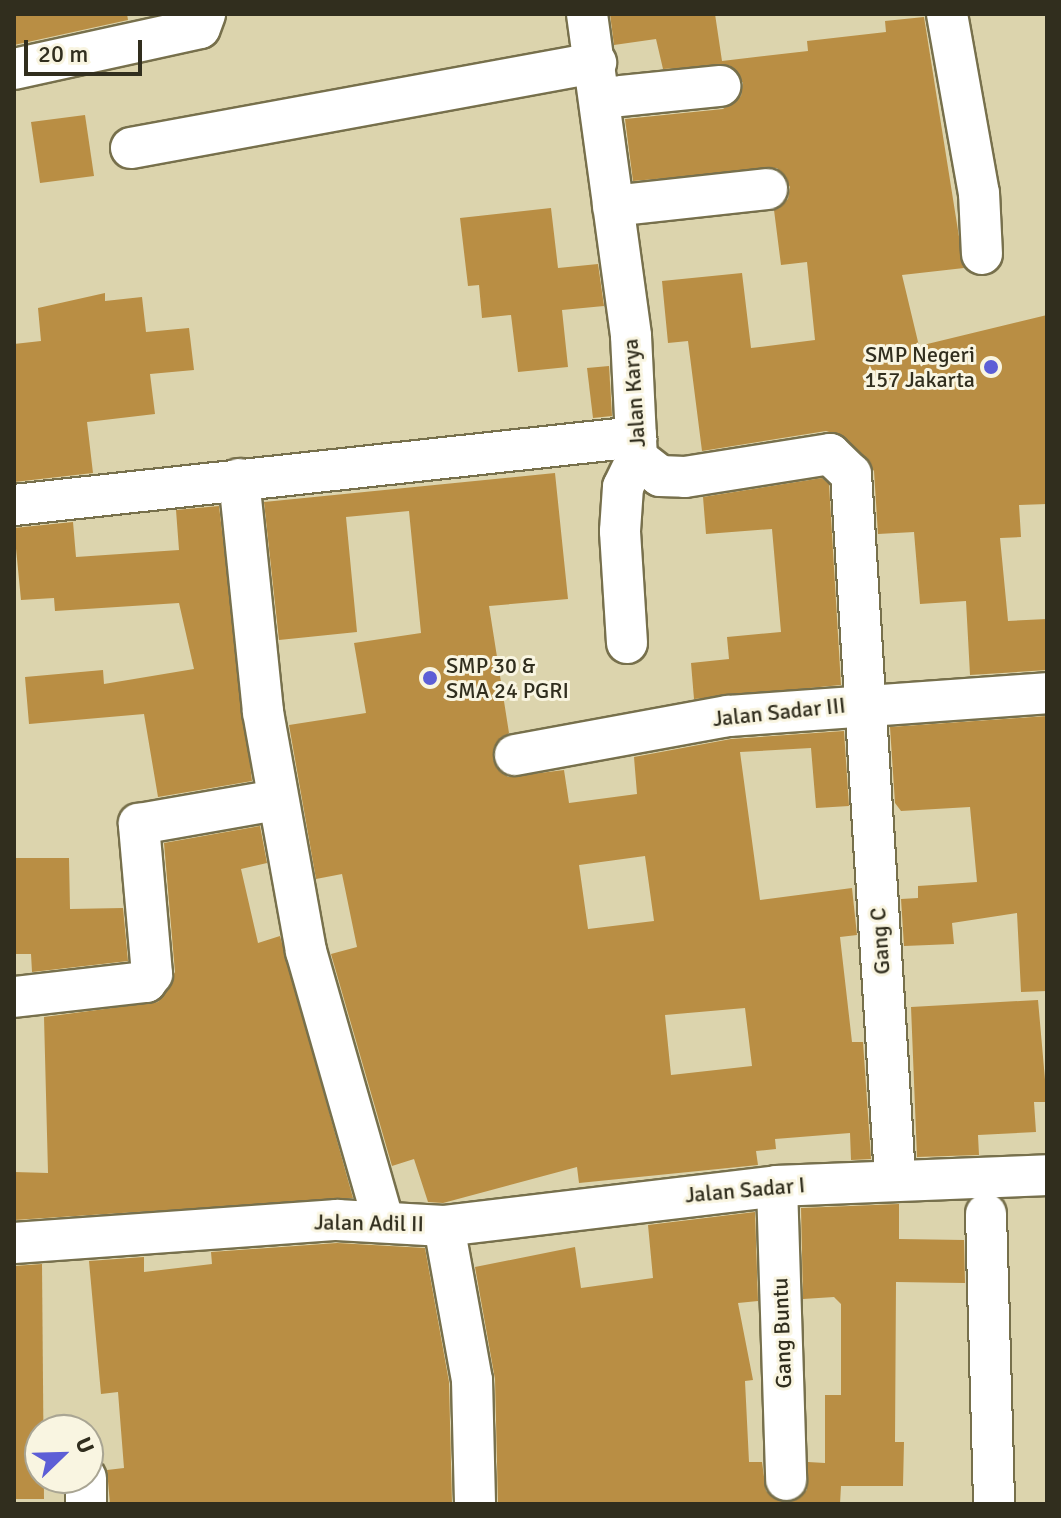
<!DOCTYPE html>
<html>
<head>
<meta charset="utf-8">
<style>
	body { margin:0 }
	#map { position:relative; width:1061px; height:1518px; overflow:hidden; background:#dcd4ad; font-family:Signika,sans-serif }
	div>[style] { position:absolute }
	.building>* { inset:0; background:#b98e44 }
	.roads { filter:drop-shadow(2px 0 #77704c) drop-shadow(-2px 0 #77704c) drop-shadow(0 2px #77704c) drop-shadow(0 -2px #77704c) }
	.minor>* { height:40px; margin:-20px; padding:0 20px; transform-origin:20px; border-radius:20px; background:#fff }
	.dots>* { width:22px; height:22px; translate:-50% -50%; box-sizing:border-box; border:4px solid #f9f5e1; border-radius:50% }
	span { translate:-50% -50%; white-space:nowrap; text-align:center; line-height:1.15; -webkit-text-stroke:6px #f9f5e1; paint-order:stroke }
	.poi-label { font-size:22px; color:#312e1e }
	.right { translate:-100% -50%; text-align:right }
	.left { translate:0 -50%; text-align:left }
	.street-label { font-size:22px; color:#312e1e }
	.frame { position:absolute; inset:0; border:16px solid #312e1e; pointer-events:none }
	.north { position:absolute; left:24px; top:1414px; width:80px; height:80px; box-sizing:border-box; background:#f9f5e1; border:2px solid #a9a593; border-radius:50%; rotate:67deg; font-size:22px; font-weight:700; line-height:32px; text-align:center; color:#312e1e }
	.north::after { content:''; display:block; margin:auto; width:28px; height:36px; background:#5d5ed6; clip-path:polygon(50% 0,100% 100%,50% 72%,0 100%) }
	.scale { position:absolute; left:24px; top:40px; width:118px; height:36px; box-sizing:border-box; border:4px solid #312e1e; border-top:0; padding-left:10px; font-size:24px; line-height:28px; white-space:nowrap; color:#312e1e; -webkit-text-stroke:6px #f9f5e1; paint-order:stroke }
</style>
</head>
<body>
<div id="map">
	<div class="building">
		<div style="clip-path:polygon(14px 14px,127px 14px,128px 20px,14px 45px)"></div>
		<div style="clip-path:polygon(610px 14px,715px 14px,722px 61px,808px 51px,807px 41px,886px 32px,885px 21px,924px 17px,964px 268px,902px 275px,919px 346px,1047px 315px,1047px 504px,1019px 505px,1021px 537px,1000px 538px,1008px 621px,1047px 619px,1047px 670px,970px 675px,966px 601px,920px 604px,914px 532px,878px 534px,874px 471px,845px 437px,826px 431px,702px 451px,688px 341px,668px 343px,662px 281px,742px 273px,751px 348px,815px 340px,807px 262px,781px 265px,774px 210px,788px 199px,790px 187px,777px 168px,633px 181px,625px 119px,723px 109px,741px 96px,743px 83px,729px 65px,663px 69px,656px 39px,614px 45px)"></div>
		<div style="clip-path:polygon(85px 115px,94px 176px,40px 183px,31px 122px)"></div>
		<div style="clip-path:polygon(551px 208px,558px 268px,598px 264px,604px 306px,562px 310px,568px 367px,518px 372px,511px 315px,482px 318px,479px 285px,468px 286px,460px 218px)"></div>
		<div style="clip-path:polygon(105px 293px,105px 301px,142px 297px,146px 332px,189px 328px,194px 370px,150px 374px,155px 414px,87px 422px,93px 473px,14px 482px,14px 344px,41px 341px,38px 308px)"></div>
		<div style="clip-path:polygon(609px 366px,612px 416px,593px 418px,587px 368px)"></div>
		<div style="clip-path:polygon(evenodd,555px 473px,568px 599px,489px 606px,509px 733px,494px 747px,493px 760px,508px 777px,564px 770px,569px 803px,637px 794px,634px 757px,731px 739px,844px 731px,849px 806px,816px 808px,811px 748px,740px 752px,760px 900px,852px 888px,857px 935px,840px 937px,852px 1042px,863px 1042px,871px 1159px,851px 1160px,850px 1133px,775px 1139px,776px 1149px,756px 1151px,758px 1165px,579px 1183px,577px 1167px,443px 1203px,428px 1202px,414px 1159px,392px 1166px,331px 954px,357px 947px,342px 874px,316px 879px,289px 725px,366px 713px,354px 643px,421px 633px,409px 511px,346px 517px,357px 632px,279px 640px,264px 502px,555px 473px,645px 856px,654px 921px,588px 929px,579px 865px,645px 856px,555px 473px,745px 1008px,752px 1066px,671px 1075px,665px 1015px,745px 1008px)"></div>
		<div style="clip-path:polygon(822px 478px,829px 484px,841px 685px,694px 699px,691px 663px,729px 659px,727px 637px,781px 632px,772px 529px,706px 534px,703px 497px)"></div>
		<div style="clip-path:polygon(219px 506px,252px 781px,158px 797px,144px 714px,29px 724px,25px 677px,103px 670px,104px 684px,194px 669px,179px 603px,55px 611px,54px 598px,21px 600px,14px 528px,73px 522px,76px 557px,179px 550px,176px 510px)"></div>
		<div style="clip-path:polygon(1047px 716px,1047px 991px,1021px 992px,1017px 913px,952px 923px,954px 944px,904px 946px,901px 899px,918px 898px,918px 886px,977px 882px,970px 807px,901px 811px,895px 803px,890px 727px)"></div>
		<div style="clip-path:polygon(260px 826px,267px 863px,241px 869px,258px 943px,280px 936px,353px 1198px,14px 1220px,14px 1172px,48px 1173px,44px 1017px,158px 1002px,175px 972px,164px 843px)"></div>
		<div style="clip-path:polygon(14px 858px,69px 858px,70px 909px,123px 908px,128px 961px,32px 972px,31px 954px,14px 954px)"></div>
		<div style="clip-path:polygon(1038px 1000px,1047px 1102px,1034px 1102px,1036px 1132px,978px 1135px,979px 1155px,917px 1157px,911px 1007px)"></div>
		<div style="clip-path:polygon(899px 1204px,899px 1239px,964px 1240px,965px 1283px,896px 1282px,895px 1442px,904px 1442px,903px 1486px,841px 1486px,840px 1504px,498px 1504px,495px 1379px,475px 1267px,575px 1247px,581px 1288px,653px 1278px,648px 1225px,755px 1212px,758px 1301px,738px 1303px,753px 1380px,745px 1381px,749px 1462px,762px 1462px,766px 1491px,787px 1503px,807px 1490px,808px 1462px,825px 1463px,825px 1395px,841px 1395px,841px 1304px,834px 1297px,803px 1299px,801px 1208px)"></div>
		<div style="clip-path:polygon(337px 1243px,425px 1248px,449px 1382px,452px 1504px,110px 1504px,107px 1470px,124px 1468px,118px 1392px,101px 1394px,89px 1261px,144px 1257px,144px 1272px,212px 1264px,211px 1252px)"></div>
		<div style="clip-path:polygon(42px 1264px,44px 1499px,14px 1499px,14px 1266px)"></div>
	</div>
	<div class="roads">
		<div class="minor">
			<div style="left:587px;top:14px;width:325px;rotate:82.2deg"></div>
			<div style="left:631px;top:336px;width:122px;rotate:87.2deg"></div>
			<div style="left:637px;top:458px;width:29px;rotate:38deg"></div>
			<div style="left:660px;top:476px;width:25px;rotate:2deg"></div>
			<div style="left:685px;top:477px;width:147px;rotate:-9deg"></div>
			<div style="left:830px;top:454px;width:29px;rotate:44deg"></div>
			<div style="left:851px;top:474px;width:705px;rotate:86.42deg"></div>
			<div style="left:947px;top:14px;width:182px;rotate:79.9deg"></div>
			<div style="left:979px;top:193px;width:61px;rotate:87.2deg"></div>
			<div style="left:14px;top:69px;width:190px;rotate:-12.4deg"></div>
			<div style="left:200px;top:28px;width:15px;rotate:-70deg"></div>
			<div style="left:602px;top:98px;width:119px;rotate:-5.8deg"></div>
			<div style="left:131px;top:148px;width:473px;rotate:-10.4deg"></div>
			<div style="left:613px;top:206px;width:155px;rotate:-6.3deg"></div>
			<div style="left:239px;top:479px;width:234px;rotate:84.1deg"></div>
			<div style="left:263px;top:712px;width:243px;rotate:79.8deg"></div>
			<div style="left:306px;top:951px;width:279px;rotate:74deg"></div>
			<div style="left:14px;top:505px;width:626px;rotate:-6.24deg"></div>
			<div style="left:627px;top:643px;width:112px;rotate:-93.6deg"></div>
			<div style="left:620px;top:531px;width:44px;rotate:-86.1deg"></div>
			<div style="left:623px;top:487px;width:32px;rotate:-64deg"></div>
			<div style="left:515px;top:755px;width:217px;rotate:-10.4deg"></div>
			<div style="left:728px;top:716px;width:320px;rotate:-4.1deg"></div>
			<div style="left:14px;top:997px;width:133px;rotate:-6.5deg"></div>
			<div style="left:146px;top:982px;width:10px;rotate:-53deg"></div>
			<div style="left:152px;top:974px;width:151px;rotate:-95deg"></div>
			<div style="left:139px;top:824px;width:139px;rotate:-9.9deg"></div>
			<div style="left:777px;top:1186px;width:294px;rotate:88.2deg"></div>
			<div style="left:986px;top:1214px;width:290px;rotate:88.4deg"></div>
			<div style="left:444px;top:1226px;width:157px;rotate:79.7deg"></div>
			<div style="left:472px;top:1380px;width:124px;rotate:88.6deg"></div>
			<div style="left:14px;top:1243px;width:324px;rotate:-4.1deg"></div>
			<div style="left:337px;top:1220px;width:107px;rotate:3.2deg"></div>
			<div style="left:444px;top:1226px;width:335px;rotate:-6.8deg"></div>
			<div style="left:777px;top:1186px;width:270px;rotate:-2.3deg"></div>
			<div style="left:86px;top:1478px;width:26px;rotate:90deg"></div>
		</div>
	</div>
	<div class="dots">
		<div style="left:991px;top:367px;background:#5d5ed6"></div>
		<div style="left:430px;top:678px;background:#5d5ed6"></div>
	</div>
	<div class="poi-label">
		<span class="right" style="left:975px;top:367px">SMP Negeri<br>157 Jakarta</span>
		<span class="left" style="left:446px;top:678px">SMP 30 &amp;<br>SMA 24 PGRI</span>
	</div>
	<div class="street-label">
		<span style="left:634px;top:393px;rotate:-94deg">Jalan Karya</span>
		<span style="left:779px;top:712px;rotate:-6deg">Jalan Sadar III</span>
		<span style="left:880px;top:941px;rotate:-94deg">Gang C</span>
		<span style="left:745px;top:1190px;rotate:-5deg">Jalan Sadar I</span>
		<span style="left:369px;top:1223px;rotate:1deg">Jalan Adil II</span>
		<span style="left:782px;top:1333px;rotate:-92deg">Gang Buntu</span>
	</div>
	<div class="frame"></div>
	<div class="north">U</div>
	<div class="scale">20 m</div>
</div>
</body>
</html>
